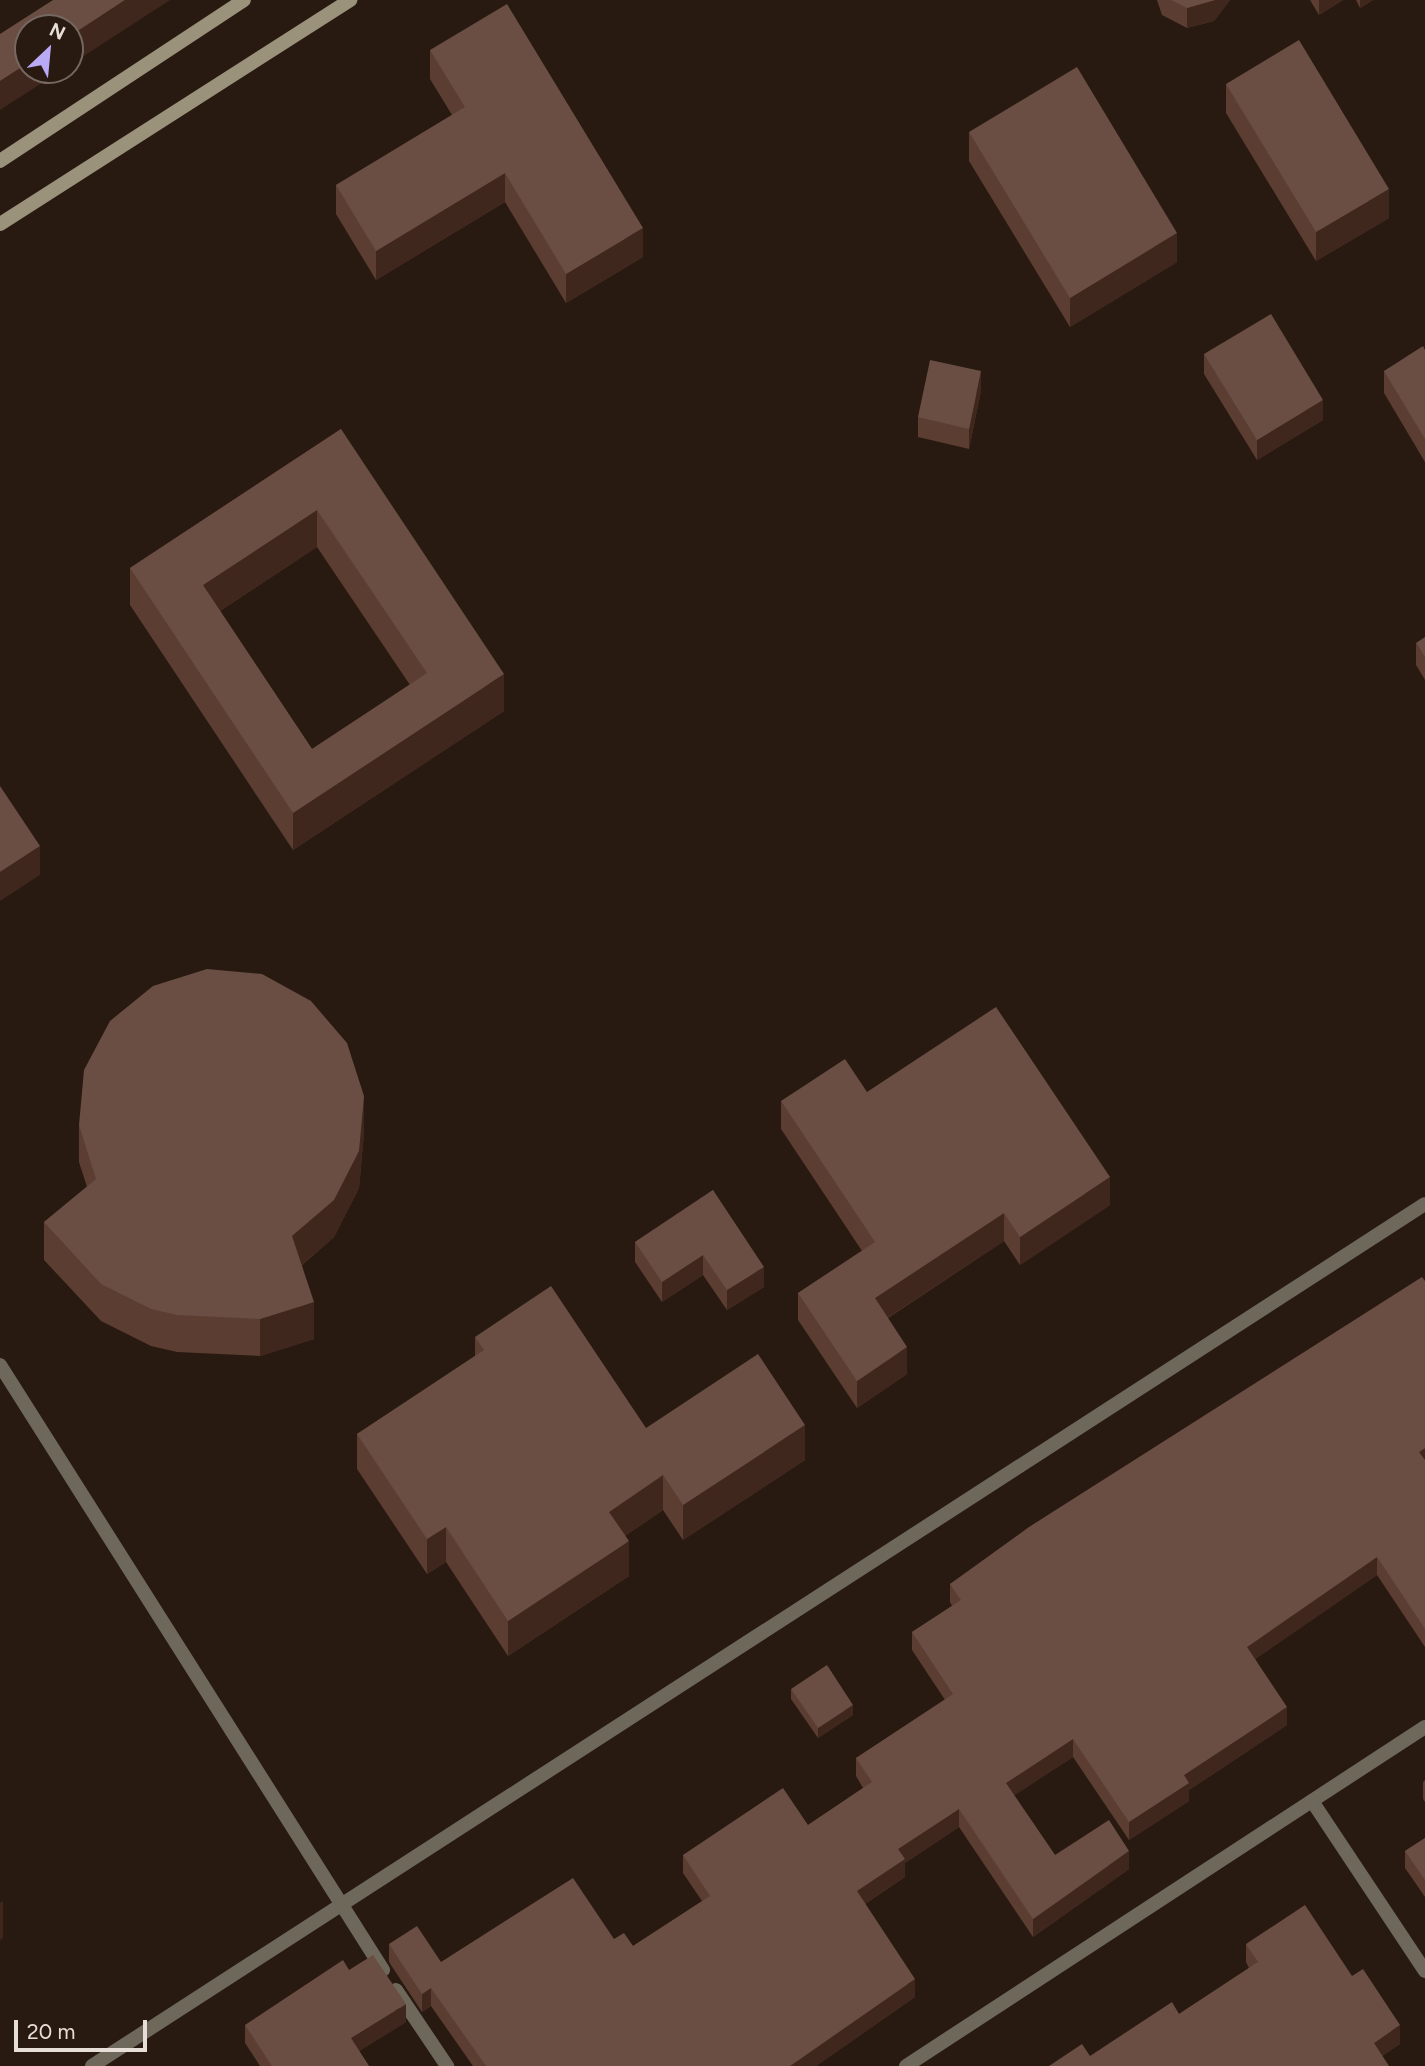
<!DOCTYPE html>
<html>
<head>
<meta charset="utf-8">
<style>
	body { margin:0 }
	#map { position:relative; width:1425px; height:2066px; overflow:hidden; background:#281911; font-family:Figtree,sans-serif }
	div>[style] { position:absolute }
	.street>* { height:14px; margin:-7px; padding:0 7px; transform-origin:7px; border-radius:7px; background:#6d6859 }
	.secondary>* { height:14px; margin:-7px; padding:0 7px; transform-origin:7px; border-radius:7px; background:#9b927b }
	.wall>* { inset:0; background:#5b3d32 }
	.shaded-wall>* { inset:0; background:#40271d }
	.building>* { inset:0; background:#6a4e43 }
	span { translate:-50% -50%; white-space:nowrap; text-align:center; line-height:1.15; -webkit-text-stroke:5px #281911; paint-order:stroke }
	.north { position:absolute; left:14px; top:14px; width:70px; height:70px; box-sizing:border-box; background:#281911; border:2px solid #756861; border-radius:50%; rotate:26deg; font-size:19px; font-weight:700; line-height:28px; text-align:center; color:#e8ded8 }
	.north::after { content:''; display:block; margin:auto; width:24px; height:32px; background:#baaaf6; clip-path:polygon(50% 0,100% 100%,50% 72%,0 100%) }
	.scale { position:absolute; left:14px; top:2020px; width:133px; height:32px; box-sizing:border-box; border:4px solid #e8ded8; border-top:0; padding-left:9px; font-size:21px; line-height:24px; white-space:nowrap; color:#e8ded8; -webkit-text-stroke:5px #281911; paint-order:stroke }
</style>
</head>
<body>
<div id="map">
	<div class="street">
		<div style="left:0;top:1365px;width:716px;rotate:57.66deg"></div>
		<div style="left:1312px;top:1801px;width:204px;rotate:56.4deg"></div>
		<div style="left:396px;top:1990px;width:92px;rotate:56.1deg"></div>
		<div style="left:92px;top:2066px;width:1587px;rotate:-32.89deg"></div>
		<div style="left:906px;top:2066px;width:620px;rotate:-33.15deg"></div>
	</div>
	<div class="secondary">
		<div style="left:0;top:161px;width:292px;rotate:-33.4deg"></div>
		<div style="left:0;top:224px;width:416px;rotate:-32.6deg"></div>
	</div>
	<div class="wall">
		<div style="clip-path:polygon(1157px 0,1230px 0,1214px 21px,1187px 28px,1162px 15px)"></div>
		<div style="clip-path:polygon(1310px 0,1343px 0,1319px 15px)"></div>
		<div style="clip-path:polygon(1356px 0,1373px 0,1360px 8px)"></div>
		<div style="clip-path:polygon(430px 50px,643px 257px,566px 303px,505px 202px,376px 280px,336px 214px,336px 185px,452px 115px,430px 79px)"></div>
		<div style="clip-path:polygon(1226px 84px,1389px 218px,1316px 261px,1226px 113px)"></div>
		<div style="clip-path:polygon(969px 132px,1177px 262px,1070px 327px,969px 161px)"></div>
		<div style="clip-path:polygon(1425px 350px,1425px 462px,1384px 393px,1384px 371px)"></div>
		<div style="clip-path:polygon(1204px 354px,1323px 420px,1257px 460px,1204px 374px)"></div>
		<div style="clip-path:polygon(981px 391px,969px 449px,918px 437px,918px 417px)"></div>
		<div style="clip-path:polygon(evenodd,341px 429px,504px 711px,293px 850px,130px 605px,130px 568px,341px 429px,317px 547px,410px 685px,312px 749px,220px 611px,317px 547px)"></div>
		<div style="clip-path:polygon(1416px 643px,1425px 658px,1425px 680px,1416px 665px)"></div>
		<div style="clip-path:polygon(867px 1092px,1110px 1205px,1020px 1265px,1004px 1241px,888px 1318px,907px 1374px,857px 1408px,798px 1320px,798px 1293px,862px 1251px,781px 1129px,781px 1101px)"></div>
		<div style="clip-path:polygon(79px 1125px,364px 1133px,359px 1188px,334px 1237px,302px 1265px,314px 1339px,260px 1356px,177px 1352px,151px 1346px,101px 1321px,44px 1260px,44px 1222px,87px 1187px,79px 1162px)"></div>
		<div style="clip-path:polygon(713px 1190px,764px 1287px,727px 1310px,703px 1275px,662px 1302px,635px 1262px,635px 1242px)"></div>
		<div style="clip-path:polygon(1425px 1281px,1425px 1647px,1377px 1575px,1255px 1659px,1287px 1725px,1189px 1790px,1189px 1801px,1129px 1840px,1073px 1757px,1014px 1795px,1055px 1855px,1129px 1869px,1033px 1937px,959px 1827px,905px 1863px,905px 1877px,865px 1904px,915px 1997px,816px 2066px,473px 2066px,431px 2006px,422px 2012px,389px 1962px,389px 1944px,441px 1962px,614px 1939px,633px 1946px,702px 1901px,683px 1873px,683px 1855px,808px 1825px,863px 1788px,856px 1776px,856px 1758px,945px 1700px,912px 1650px,912px 1632px,952px 1606px,950px 1602px,950px 1584px)"></div>
		<div style="clip-path:polygon(475px 1337px,646px 1428px,805px 1460px,683px 1540px,663px 1510px,625px 1536px,629px 1576px,508px 1656px,446px 1562px,427px 1574px,357px 1469px,357px 1434px,475px 1356px)"></div>
		<div style="clip-path:polygon(791px 1689px,853px 1715px,818px 1738px,791px 1699px)"></div>
		<div style="clip-path:polygon(1425px 1780px,1425px 1802px,1423px 1799px,1423px 1782px)"></div>
		<div style="clip-path:polygon(1425px 1838px,1425px 1897px,1405px 1868px,1405px 1851px)"></div>
		<div style="clip-path:polygon(1246px 1944px,1352px 1976px,1400px 2044px,1382px 2056px,1090px 2056px,1179px 2014px,1249px 1968px,1246px 1962px)"></div>
		<div style="clip-path:polygon(349px 1970px,406px 2022px,359px 2051px,369px 2066px,260px 2066px,245px 2043px,245px 2025px)"></div>
	</div>
	<div class="shaded-wall">
		<div style="clip-path:polygon(125px 0,170px 0,70px 65px,70px 36px)"></div>
		<div style="clip-path:polygon(1215px 0,1230px 0,1214px 21px,1187px 28px,1187px 8px)"></div>
		<div style="clip-path:polygon(1319px 0,1343px 0,1319px 15px)"></div>
		<div style="clip-path:polygon(1360px 0,1373px 0,1360px 8px)"></div>
		<div style="clip-path:polygon(28px 63px,28px 70px,62px 70px,0 110px,0 81px)"></div>
		<div style="clip-path:polygon(505px 173px,505px 202px,376px 280px,376px 251px)"></div>
		<div style="clip-path:polygon(1389px 189px,1389px 218px,1316px 261px,1316px 232px)"></div>
		<div style="clip-path:polygon(643px 228px,643px 257px,566px 303px,566px 274px)"></div>
		<div style="clip-path:polygon(1177px 233px,1177px 262px,1070px 327px,1070px 298px)"></div>
		<div style="clip-path:polygon(981px 371px,981px 391px,969px 449px,969px 429px)"></div>
		<div style="clip-path:polygon(1323px 400px,1323px 420px,1257px 460px,1257px 440px)"></div>
		<div style="clip-path:polygon(317px 510px,317px 547px,203px 622px,203px 585px)"></div>
		<div style="clip-path:polygon(504px 674px,504px 711px,293px 850px,293px 813px)"></div>
		<div style="clip-path:polygon(40px 846px,40px 875px,0 901px,0 872px)"></div>
		<div style="clip-path:polygon(364px 1096px,364px 1133px,359px 1188px,334px 1237px,292px 1273px,292px 1236px)"></div>
		<div style="clip-path:polygon(1110px 1177px,1110px 1205px,1020px 1265px,1020px 1237px)"></div>
		<div style="clip-path:polygon(1004px 1213px,1004px 1241px,875px 1326px,875px 1298px)"></div>
		<div style="clip-path:polygon(703px 1255px,703px 1275px,662px 1302px,662px 1282px)"></div>
		<div style="clip-path:polygon(764px 1267px,764px 1287px,727px 1310px,727px 1290px)"></div>
		<div style="clip-path:polygon(314px 1302px,314px 1339px,260px 1356px,260px 1319px)"></div>
		<div style="clip-path:polygon(907px 1347px,907px 1374px,857px 1408px,857px 1381px)"></div>
		<div style="clip-path:polygon(805px 1425px,805px 1460px,683px 1540px,683px 1505px)"></div>
		<div style="clip-path:polygon(1425px 1448px,1425px 1466px,1419px 1452px)"></div>
		<div style="clip-path:polygon(663px 1475px,663px 1510px,609px 1547px,609px 1512px)"></div>
		<div style="clip-path:polygon(446px 1527px,446px 1562px,427px 1574px,427px 1539px)"></div>
		<div style="clip-path:polygon(629px 1541px,629px 1576px,508px 1656px,508px 1621px)"></div>
		<div style="clip-path:polygon(1377px 1557px,1377px 1575px,1247px 1665px,1247px 1647px)"></div>
		<div style="clip-path:polygon(853px 1705px,853px 1715px,818px 1738px,818px 1728px)"></div>
		<div style="clip-path:polygon(1287px 1707px,1287px 1725px,1189px 1790px,1189px 1801px,1129px 1840px,1129px 1822px,1184px 1775px)"></div>
		<div style="clip-path:polygon(1073px 1739px,1073px 1757px,1006px 1801px,1006px 1783px)"></div>
		<div style="clip-path:polygon(959px 1809px,959px 1827px,905px 1863px,905px 1877px,857px 1909px,857px 1891px,898px 1849px)"></div>
		<div style="clip-path:polygon(1129px 1851px,1129px 1869px,1033px 1937px,1033px 1919px)"></div>
		<div style="clip-path:polygon(3px 1901px,3px 1938px,0 1940px,0 1903px)"></div>
		<div style="clip-path:polygon(915px 1979px,915px 1997px,816px 2066px,790px 2066px)"></div>
		<div style="clip-path:polygon(431px 1988px,431px 2006px,422px 2012px,422px 1994px)"></div>
		<div style="clip-path:polygon(406px 2004px,406px 2022px,351px 2056px,351px 2038px)"></div>
		<div style="clip-path:polygon(1400px 2025px,1400px 2044px,1374px 2061px,1374px 2043px)"></div>
	</div>
	<div class="building">
		<div style="clip-path:polygon(53px 0,125px 0,70px 36px,70px 28px,28px 28px,28px 63px,0 81px,0 34px)"></div>
		<div style="clip-path:polygon(1171px 0,1215px 0,1187px 8px)"></div>
		<div style="clip-path:polygon(507px 4px,643px 228px,566px 274px,505px 173px,376px 251px,336px 185px,465px 107px,430px 50px)"></div>
		<div style="clip-path:polygon(1299px 40px,1389px 189px,1316px 232px,1226px 84px)"></div>
		<div style="clip-path:polygon(1077px 67px,1177px 233px,1070px 298px,969px 132px)"></div>
		<div style="clip-path:polygon(1271px 314px,1323px 400px,1257px 440px,1204px 354px)"></div>
		<div style="clip-path:polygon(1423px 346px,1425px 350px,1425px 439px,1384px 371px)"></div>
		<div style="clip-path:polygon(930px 360px,981px 371px,969px 429px,918px 417px)"></div>
		<div style="clip-path:polygon(evenodd,341px 429px,504px 674px,293px 813px,130px 568px,341px 429px,317px 510px,427px 673px,312px 749px,203px 585px,317px 510px)"></div>
		<div style="clip-path:polygon(1425px 637px,1425px 658px,1416px 643px)"></div>
		<div style="clip-path:polygon(0 786px,40px 846px,0 872px)"></div>
		<div style="clip-path:polygon(207px 969px,262px 974px,311px 1001px,347px 1043px,364px 1096px,359px 1151px,334px 1200px,292px 1236px,314px 1302px,260px 1319px,177px 1315px,151px 1309px,101px 1284px,44px 1222px,96px 1179px,79px 1125px,84px 1070px,110px 1021px,153px 986px)"></div>
		<div style="clip-path:polygon(996px 1007px,1110px 1177px,1020px 1237px,1004px 1213px,875px 1298px,907px 1347px,857px 1381px,798px 1293px,875px 1242px,781px 1101px,845px 1059px,867px 1092px)"></div>
		<div style="clip-path:polygon(713px 1190px,764px 1267px,727px 1290px,703px 1255px,662px 1282px,635px 1242px)"></div>
		<div style="clip-path:polygon(1422px 1277px,1425px 1281px,1425px 1448px,1419px 1452px,1425px 1460px,1425px 1629px,1377px 1557px,1247px 1647px,1287px 1707px,1184px 1775px,1189px 1783px,1129px 1822px,1073px 1739px,1006px 1783px,1055px 1855px,1109px 1820px,1129px 1851px,1033px 1919px,959px 1809px,898px 1849px,905px 1859px,857px 1891px,915px 1979px,790px 2066px,486px 2066px,431px 1988px,422px 1994px,389px 1944px,417px 1926px,441px 1962px,573px 1878px,614px 1939px,624px 1933px,633px 1946px,710px 1896px,683px 1855px,783px 1788px,808px 1825px,872px 1782px,856px 1758px,953px 1694px,912px 1632px,961px 1600px,950px 1584px,1029px 1527px)"></div>
		<div style="clip-path:polygon(551px 1286px,646px 1428px,758px 1354px,805px 1425px,683px 1505px,663px 1475px,609px 1512px,629px 1541px,508px 1621px,446px 1527px,427px 1539px,357px 1434px,484px 1350px,475px 1337px)"></div>
		<div style="clip-path:polygon(827px 1665px,853px 1705px,818px 1728px,791px 1689px)"></div>
		<div style="clip-path:polygon(1425px 1838px,1425px 1880px,1405px 1851px)"></div>
		<div style="clip-path:polygon(1305px 1905px,1352px 1976px,1363px 1969px,1400px 2025px,1374px 2043px,1389px 2066px,1049px 2066px,1082px 2044px,1090px 2056px,1172px 2002px,1179px 2014px,1258px 1962px,1246px 1944px)"></div>
		<div style="clip-path:polygon(373px 1955px,406px 2004px,351px 2038px,369px 2066px,272px 2066px,245px 2025px,343px 1960px,349px 1970px)"></div>
	</div>
	<div class="north">N</div>
	<div class="scale">20 m</div>
</div>
</body>
</html>
